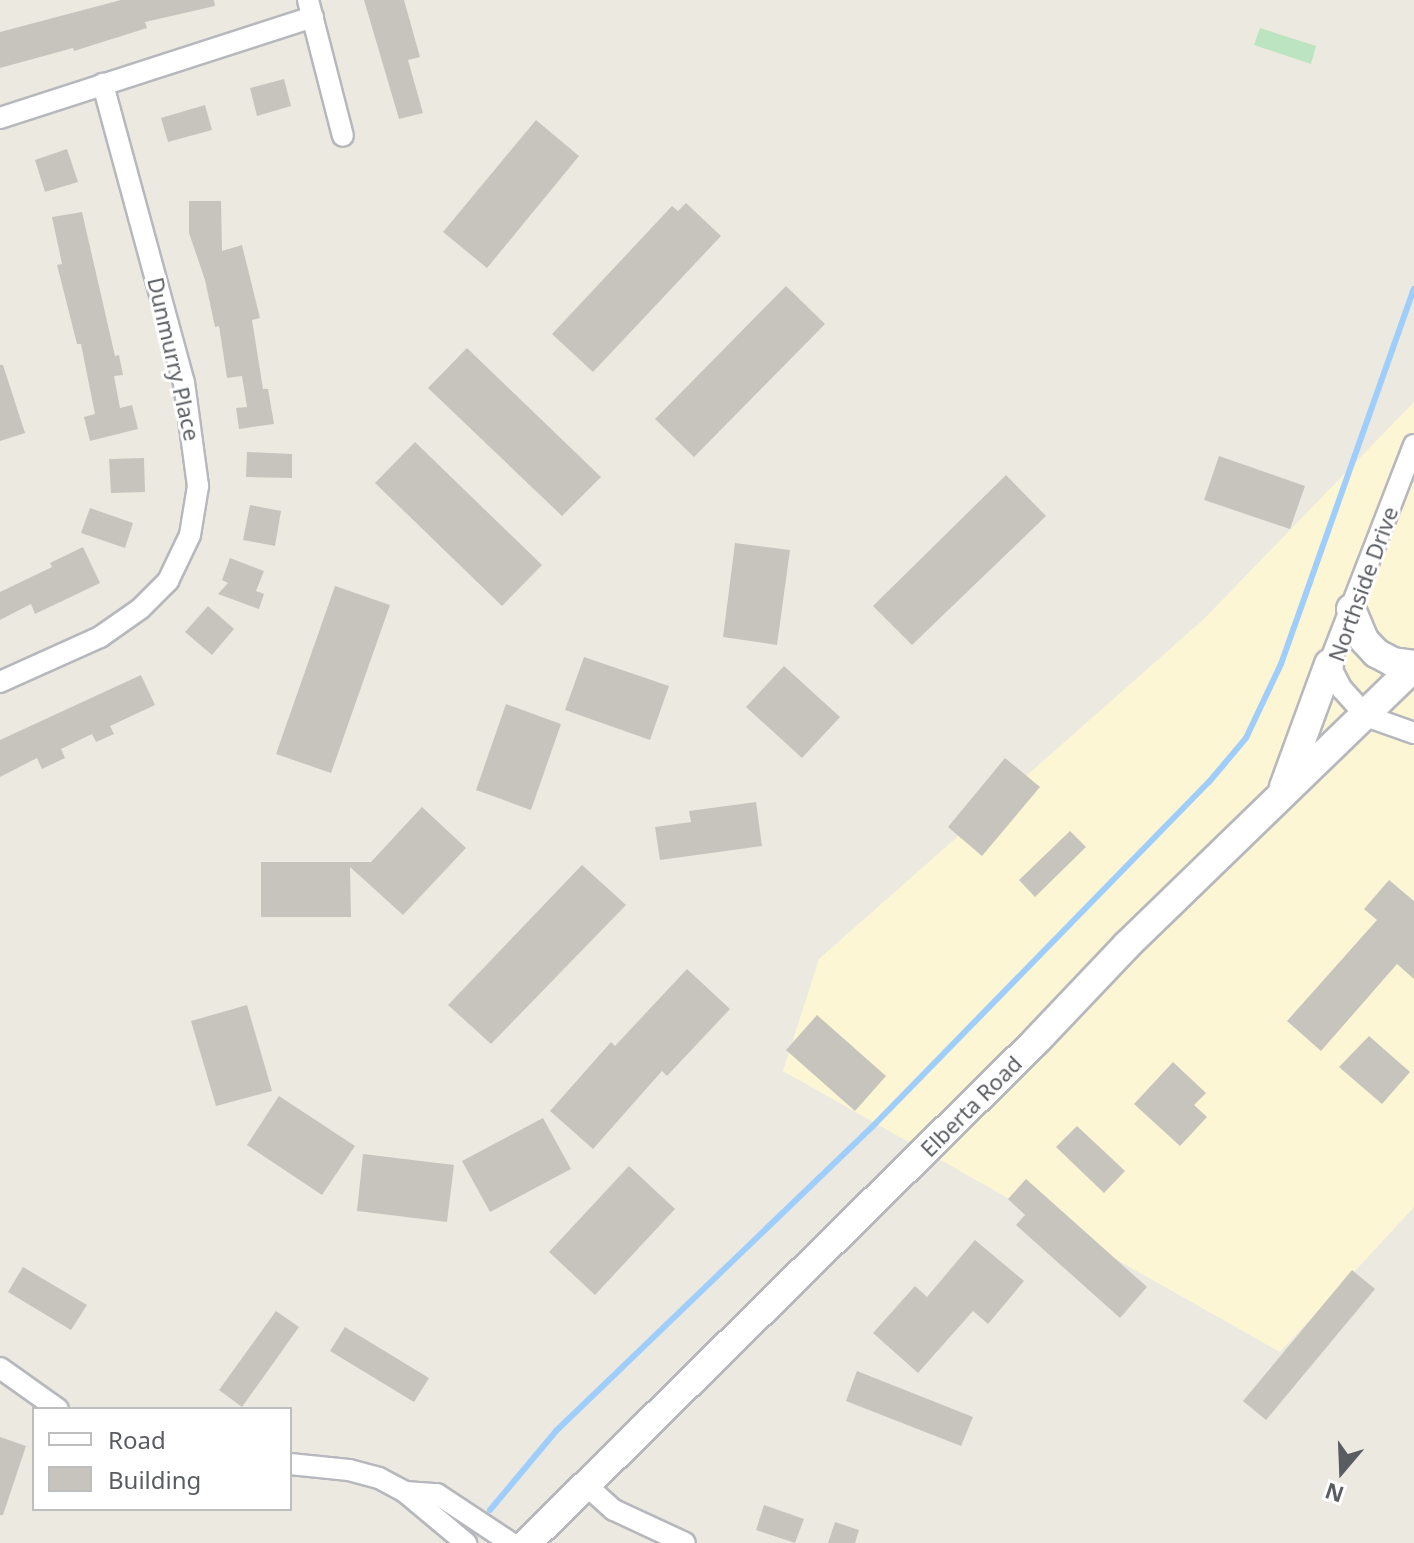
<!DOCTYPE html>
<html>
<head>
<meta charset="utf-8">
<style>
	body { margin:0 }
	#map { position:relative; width:1414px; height:1543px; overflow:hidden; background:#eceae0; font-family:"Noto Sans",sans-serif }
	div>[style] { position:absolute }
	.commercial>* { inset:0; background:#fdf6d5 }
	.green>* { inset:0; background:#bde4c0 }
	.stream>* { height:6px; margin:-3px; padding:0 3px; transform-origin:3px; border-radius:3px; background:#9fcefd }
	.building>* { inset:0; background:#c7c4be }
	.roads { filter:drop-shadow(2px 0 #b6b8bd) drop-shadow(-2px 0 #b6b8bd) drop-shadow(0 2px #b6b8bd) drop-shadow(0 -2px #b6b8bd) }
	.street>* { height:20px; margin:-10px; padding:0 10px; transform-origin:10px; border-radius:10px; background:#fff }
	.secondary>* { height:28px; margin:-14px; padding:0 14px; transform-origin:14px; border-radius:14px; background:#fff }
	span { translate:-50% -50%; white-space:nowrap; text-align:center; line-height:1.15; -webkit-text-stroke:6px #fff; paint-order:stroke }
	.street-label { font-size:22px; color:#595c61 }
	.legend { position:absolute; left:32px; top:1407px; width:260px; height:104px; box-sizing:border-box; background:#fff; border:2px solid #bdbec0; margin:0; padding:10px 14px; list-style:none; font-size:24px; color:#595c61 }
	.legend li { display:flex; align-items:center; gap:16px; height:40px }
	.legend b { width:40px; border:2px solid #bdbec0 }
	.north { position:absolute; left:1302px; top:1431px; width:80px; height:80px; -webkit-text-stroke:6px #fff; paint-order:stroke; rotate:199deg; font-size:22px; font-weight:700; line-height:32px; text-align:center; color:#595c61 }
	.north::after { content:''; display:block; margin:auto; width:28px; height:36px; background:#595c61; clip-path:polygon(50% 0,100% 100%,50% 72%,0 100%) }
</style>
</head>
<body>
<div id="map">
	<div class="commercial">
		<div style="clip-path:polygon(1414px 402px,1414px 1207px,1280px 1352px,783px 1071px,819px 959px,1204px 619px)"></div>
	</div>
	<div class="green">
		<div style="clip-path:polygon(1260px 28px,1316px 46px,1311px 64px,1254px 45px)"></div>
	</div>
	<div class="stream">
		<div style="left:490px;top:1510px;width:104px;rotate:-50.1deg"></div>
		<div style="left:557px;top:1430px;width:438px;rotate:-43.9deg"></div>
		<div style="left:873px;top:1126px;width:481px;rotate:-45.7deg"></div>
		<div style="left:1209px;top:782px;width:57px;rotate:-49.9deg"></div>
		<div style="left:1246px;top:738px;width:82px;rotate:-64.7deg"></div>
		<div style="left:1281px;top:664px;width:398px;rotate:-70.5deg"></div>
	</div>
	<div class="building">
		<div style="clip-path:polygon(121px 0,214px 0,215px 6px,145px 22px,147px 28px,74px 51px,73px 48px,0 68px,0 32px)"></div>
		<div style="clip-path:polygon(364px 0,404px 0,420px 57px,408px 60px,423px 113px,399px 119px)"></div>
		<div style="clip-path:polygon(284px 79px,291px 106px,257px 116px,250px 88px)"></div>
		<div style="clip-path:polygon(205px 105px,212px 130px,168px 142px,161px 118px)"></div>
		<div style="clip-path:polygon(536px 120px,579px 156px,487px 268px,443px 232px)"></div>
		<div style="clip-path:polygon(67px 149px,78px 182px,45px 192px,35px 160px)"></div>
		<div style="clip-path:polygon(189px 201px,221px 201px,222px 251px,242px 245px,260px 318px,252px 320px,263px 389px,268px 389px,274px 424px,239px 429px,236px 408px,247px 407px,242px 376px,227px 378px,219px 326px,215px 327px,205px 280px,189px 233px)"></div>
		<div style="clip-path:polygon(686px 203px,721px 236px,593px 372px,552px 334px,672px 206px,678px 211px)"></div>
		<div style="clip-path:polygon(82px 212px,115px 356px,119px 355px,123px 375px,114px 376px,120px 408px,132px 405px,138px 429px,90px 441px,84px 417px,95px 414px,81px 344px,77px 344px,57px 265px,62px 264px,52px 217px)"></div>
		<div style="clip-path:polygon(786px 286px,825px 324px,694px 457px,655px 419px)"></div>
		<div style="clip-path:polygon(467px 348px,601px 477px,562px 516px,428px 388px)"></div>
		<div style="clip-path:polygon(0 365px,3px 365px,25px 433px,0 441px)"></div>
		<div style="clip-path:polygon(415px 442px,542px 565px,502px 606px,375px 483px)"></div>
		<div style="clip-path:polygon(247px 452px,292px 454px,292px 478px,246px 477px)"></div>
		<div style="clip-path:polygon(1219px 456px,1305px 486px,1290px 529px,1204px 500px)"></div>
		<div style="clip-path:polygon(144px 458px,145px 492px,111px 493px,109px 459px)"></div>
		<div style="clip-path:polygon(1006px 475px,1046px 516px,912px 645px,873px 606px)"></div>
		<div style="clip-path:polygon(250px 505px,281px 511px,275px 546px,243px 540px)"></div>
		<div style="clip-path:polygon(90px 508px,133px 523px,125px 548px,81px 533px)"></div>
		<div style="clip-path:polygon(735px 543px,790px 550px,777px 645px,723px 637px)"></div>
		<div style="clip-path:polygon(83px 547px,100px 583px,35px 614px,31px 604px,0 620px,0 592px,52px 567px,50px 563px)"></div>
		<div style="clip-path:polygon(230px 558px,264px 571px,256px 591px,264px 594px,259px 609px,218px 594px,228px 583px,222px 580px)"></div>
		<div style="clip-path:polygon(335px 586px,390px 605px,331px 773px,276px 754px)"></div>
		<div style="clip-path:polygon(208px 606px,234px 629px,212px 655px,185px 632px)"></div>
		<div style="clip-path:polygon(584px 657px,669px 686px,650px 740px,565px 710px)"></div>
		<div style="clip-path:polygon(784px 666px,840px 717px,802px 758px,746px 707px)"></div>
		<div style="clip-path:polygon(141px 675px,155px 705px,110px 726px,114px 734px,96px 742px,92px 734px,61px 749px,65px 758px,42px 769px,37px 758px,0 777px,0 740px)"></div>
		<div style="clip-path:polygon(506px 704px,561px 724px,531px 810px,476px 790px)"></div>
		<div style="clip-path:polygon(1005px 758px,1040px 787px,982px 856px,948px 827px)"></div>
		<div style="clip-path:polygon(756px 802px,762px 846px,660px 860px,655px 827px,691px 822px,689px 811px)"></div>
		<div style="clip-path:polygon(422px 807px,466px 848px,403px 915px,350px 867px,351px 917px,261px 917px,261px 862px,371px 862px)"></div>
		<div style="clip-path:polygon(1070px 831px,1086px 847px,1035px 897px,1019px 880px)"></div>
		<div style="clip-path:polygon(582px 865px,626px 905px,491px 1044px,448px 1005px)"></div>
		<div style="clip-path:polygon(1389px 880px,1414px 901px,1414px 979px,1397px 964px,1321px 1051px,1287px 1021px,1377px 920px,1364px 909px)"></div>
		<div style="clip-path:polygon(687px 969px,730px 1009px,667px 1076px,662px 1071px,593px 1149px,550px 1111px,611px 1042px,615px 1046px)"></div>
		<div style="clip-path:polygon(247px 1005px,272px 1091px,216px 1106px,191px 1021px)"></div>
		<div style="clip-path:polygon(817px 1015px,886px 1076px,855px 1111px,786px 1050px)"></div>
		<div style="clip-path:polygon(1369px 1036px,1410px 1072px,1382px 1104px,1339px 1067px)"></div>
		<div style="clip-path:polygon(1173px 1062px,1206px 1093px,1194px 1105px,1207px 1117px,1180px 1146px,1134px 1104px)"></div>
		<div style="clip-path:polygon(279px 1096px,355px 1146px,322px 1195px,247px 1145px)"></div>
		<div style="clip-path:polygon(543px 1118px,571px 1169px,490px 1212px,462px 1161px)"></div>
		<div style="clip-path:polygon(1077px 1126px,1125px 1171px,1104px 1193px,1056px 1147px)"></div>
		<div style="clip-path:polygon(363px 1154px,454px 1165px,447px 1222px,357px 1211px)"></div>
		<div style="clip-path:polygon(629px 1166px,675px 1209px,595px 1295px,549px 1252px)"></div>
		<div style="clip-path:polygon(1026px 1179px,1147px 1287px,1120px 1318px,1016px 1225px,1025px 1215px,1008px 1199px)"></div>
		<div style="clip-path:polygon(975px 1240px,1024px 1281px,988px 1324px,973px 1311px,918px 1373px,873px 1333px,915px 1286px,927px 1297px)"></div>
		<div style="clip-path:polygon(23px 1267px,87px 1305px,71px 1330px,8px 1292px)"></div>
		<div style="clip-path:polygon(1352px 1270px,1375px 1289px,1266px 1420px,1243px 1401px)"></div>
		<div style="clip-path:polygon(276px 1311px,299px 1327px,242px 1407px,219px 1390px)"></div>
		<div style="clip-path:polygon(345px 1327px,429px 1378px,414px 1402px,330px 1351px)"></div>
		<div style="clip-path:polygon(857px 1371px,973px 1417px,961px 1446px,846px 1401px)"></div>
		<div style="clip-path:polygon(0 1437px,26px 1446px,3px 1515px,0 1515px)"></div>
		<div style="clip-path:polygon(764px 1505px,804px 1519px,795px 1543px,756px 1530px)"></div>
		<div style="clip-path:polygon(835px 1522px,859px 1530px,855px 1543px,828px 1543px)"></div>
	</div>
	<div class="roads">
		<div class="street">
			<div style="left:308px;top:0;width:140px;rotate:75.6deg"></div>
			<div style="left:0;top:118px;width:329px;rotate:-17.9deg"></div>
			<div style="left:1414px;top:445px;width:235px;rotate:111.2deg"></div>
			<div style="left:1329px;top:664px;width:28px;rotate:63deg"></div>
			<div style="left:1342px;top:689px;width:36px;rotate:48deg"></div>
			<div style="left:1366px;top:716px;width:51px;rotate:19.5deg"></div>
			<div style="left:0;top:682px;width:110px;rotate:-24.2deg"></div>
			<div style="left:100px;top:637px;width:49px;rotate:-35deg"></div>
			<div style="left:140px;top:609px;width:40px;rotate:-45deg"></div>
			<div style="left:168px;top:581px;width:51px;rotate:-64.4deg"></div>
			<div style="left:190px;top:535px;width:50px;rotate:-80.7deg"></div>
			<div style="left:198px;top:486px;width:104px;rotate:-97.7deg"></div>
			<div style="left:184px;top:383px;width:310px;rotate:-105.2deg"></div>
			<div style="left:0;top:1368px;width:71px;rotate:35.3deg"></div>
			<div style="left:290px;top:1464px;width:59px;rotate:5.8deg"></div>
			<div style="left:349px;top:1470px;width:31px;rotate:15deg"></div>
			<div style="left:379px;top:1478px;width:30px;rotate:28deg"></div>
			<div style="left:405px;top:1492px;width:80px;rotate:39.9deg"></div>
			<div style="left:587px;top:1486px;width:36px;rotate:42deg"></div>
			<div style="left:614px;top:1510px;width:78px;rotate:24.9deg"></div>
			<div style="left:405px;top:1492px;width:32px;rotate:4deg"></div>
			<div style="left:437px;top:1494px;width:89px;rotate:33.5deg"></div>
		</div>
		<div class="secondary">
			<div style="left:1351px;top:609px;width:34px;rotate:67deg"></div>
			<div style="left:1364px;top:640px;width:18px;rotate:47deg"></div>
			<div style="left:1376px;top:653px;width:19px;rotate:28deg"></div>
			<div style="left:1393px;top:662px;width:21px;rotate:8deg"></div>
			<div style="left:1284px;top:787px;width:131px;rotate:-69.9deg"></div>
			<div style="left:527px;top:1543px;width:715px;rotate:-44.6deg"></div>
			<div style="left:1036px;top:1041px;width:132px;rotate:-46.5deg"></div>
			<div style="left:1127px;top:945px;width:400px;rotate:-44.1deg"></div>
		</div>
	</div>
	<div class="street-label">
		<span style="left:174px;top:359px;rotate:77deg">Dunmurry Place</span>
		<span style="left:1363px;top:584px;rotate:-70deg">Northside Drive</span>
		<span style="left:971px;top:1106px;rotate:-45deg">Elberta Road</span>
	</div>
	<ul class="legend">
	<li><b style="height:10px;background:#fff"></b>Road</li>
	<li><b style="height:22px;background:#c7c4be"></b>Building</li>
	</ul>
	<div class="north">N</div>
</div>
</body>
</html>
